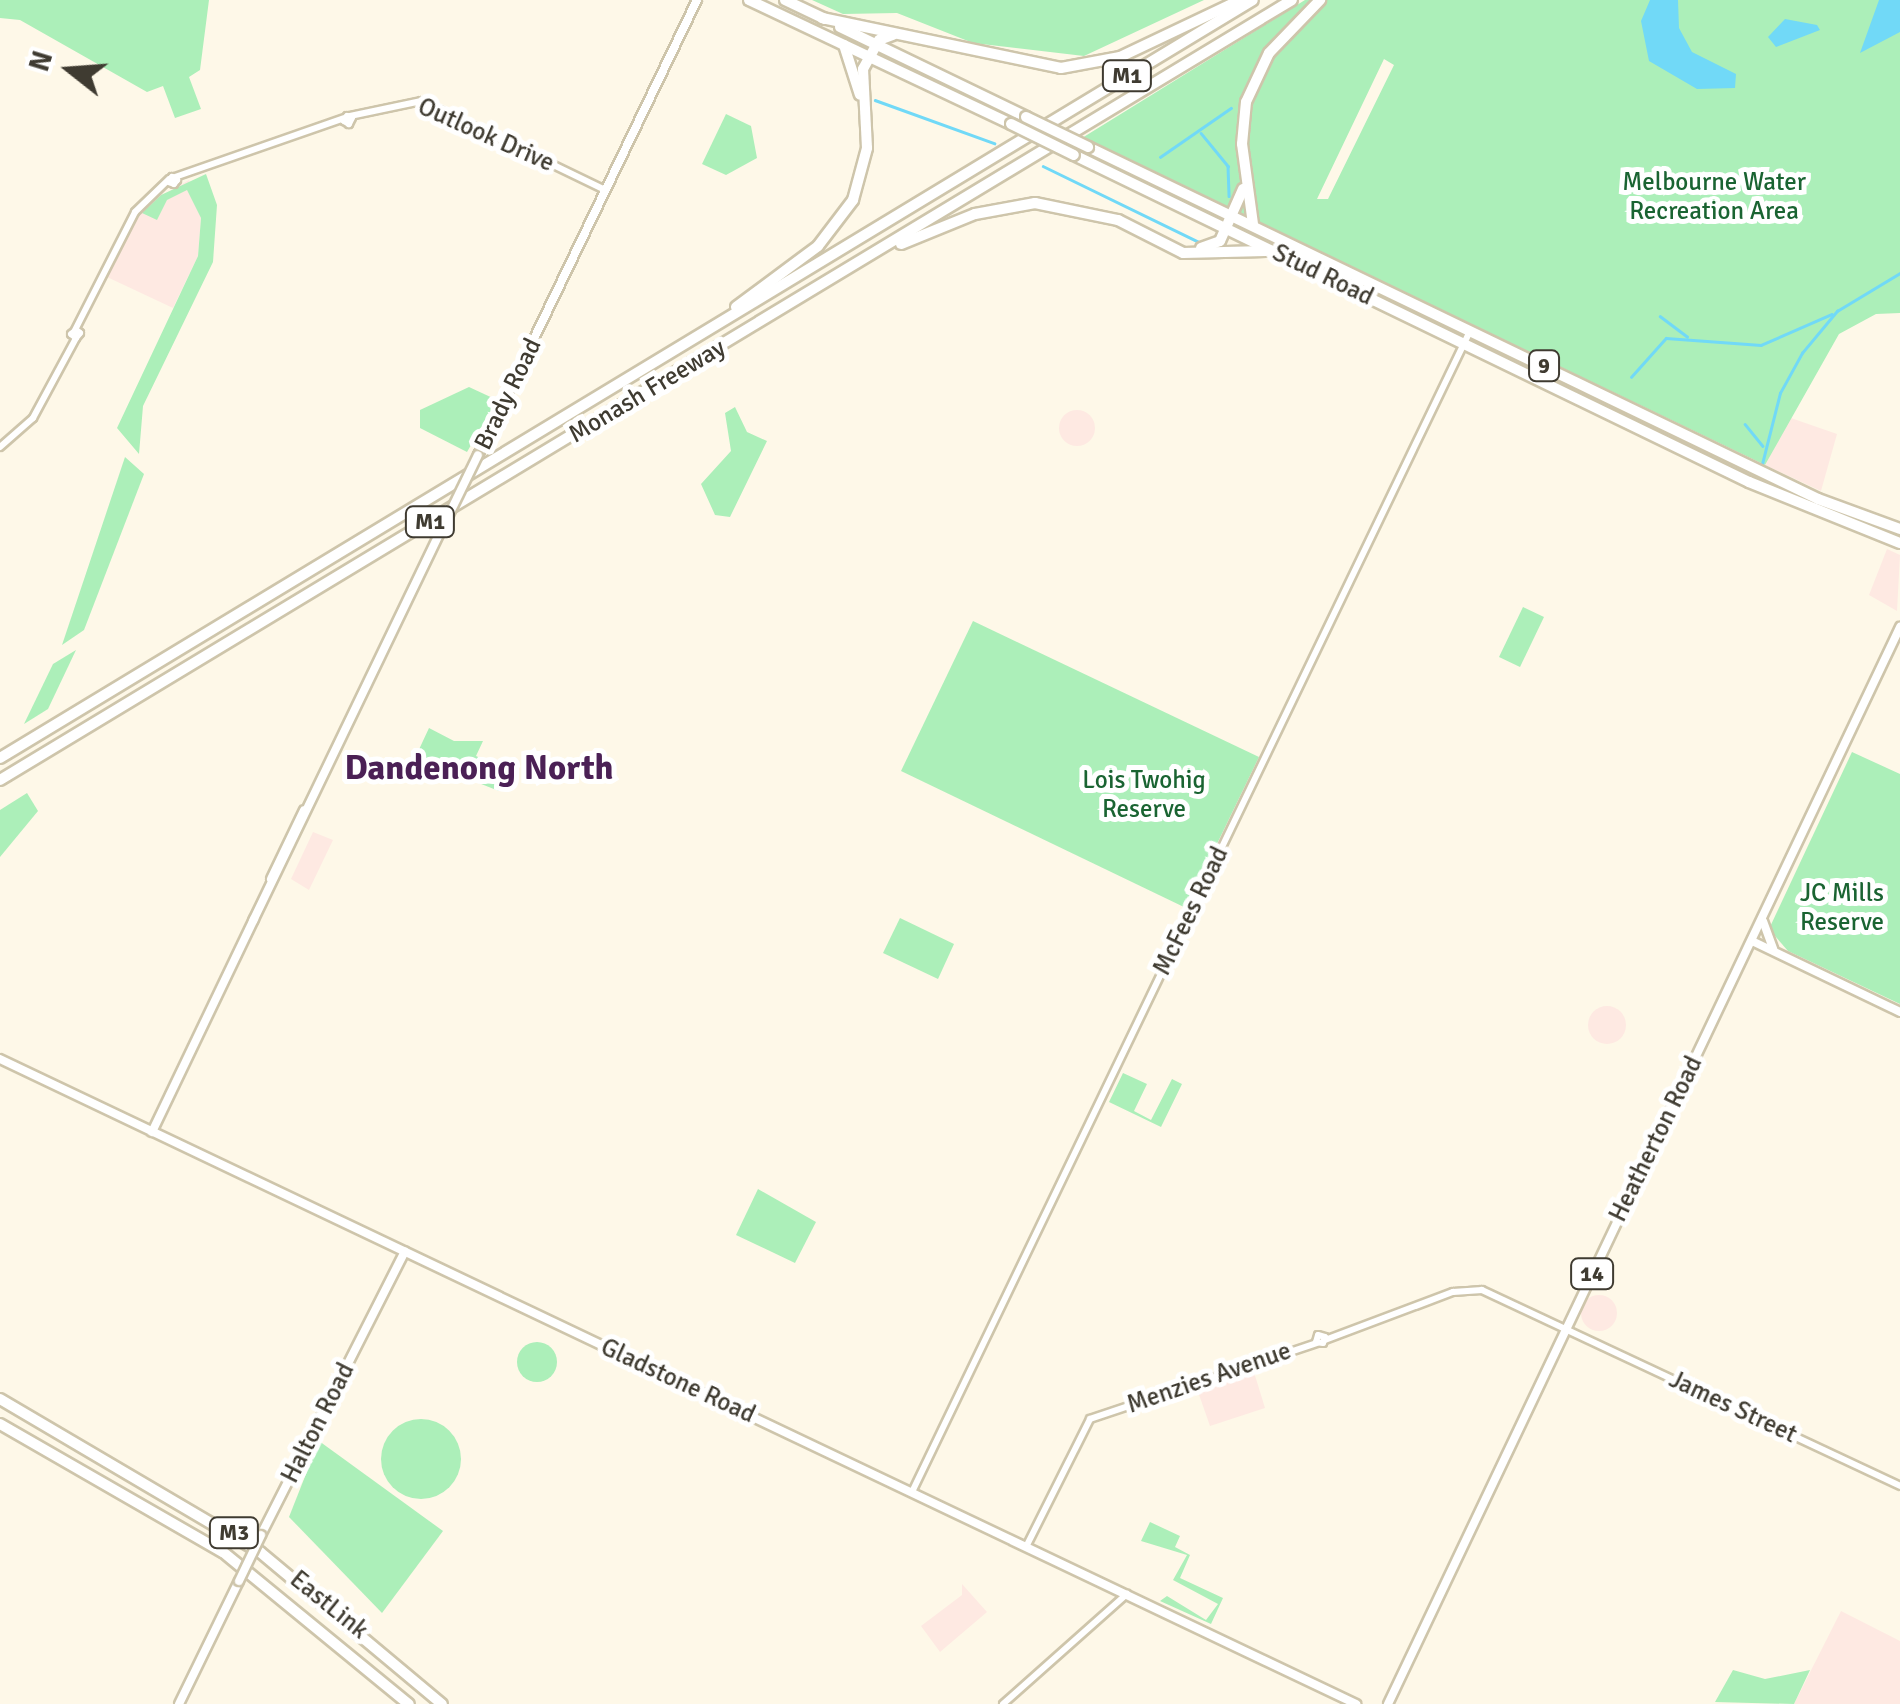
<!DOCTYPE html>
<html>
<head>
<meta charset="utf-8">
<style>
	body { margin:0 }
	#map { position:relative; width:1900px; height:1704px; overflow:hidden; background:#fef8e8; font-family:Signika,sans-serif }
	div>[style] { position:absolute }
	.commercial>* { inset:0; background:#fee9e2 }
	.round { border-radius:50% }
	.green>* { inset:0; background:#acefb9 }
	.water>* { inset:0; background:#71d9f7 }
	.stream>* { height:2.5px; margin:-1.25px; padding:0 1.25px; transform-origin:1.25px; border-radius:1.25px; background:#71d9f7 }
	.roads { filter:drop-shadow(2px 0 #cec5ab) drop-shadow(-2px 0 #cec5ab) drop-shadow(0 2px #cec5ab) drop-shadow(0 -2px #cec5ab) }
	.minor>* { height:6px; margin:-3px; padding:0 3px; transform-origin:3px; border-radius:3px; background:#fff }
	.major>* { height:8px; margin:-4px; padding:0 4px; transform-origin:4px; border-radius:4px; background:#fff }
	.highway>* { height:10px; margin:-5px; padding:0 5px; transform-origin:5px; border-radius:5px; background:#fff }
	.bridges { filter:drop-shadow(2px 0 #cec5ab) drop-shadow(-2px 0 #cec5ab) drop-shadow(0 2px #cec5ab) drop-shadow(0 -2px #cec5ab) }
	.major-bridge>* { height:8px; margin:-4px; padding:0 4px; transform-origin:4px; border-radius:4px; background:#fff }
	.highway-bridge>* { height:10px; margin:-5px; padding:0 5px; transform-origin:5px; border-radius:5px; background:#fff }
	span { translate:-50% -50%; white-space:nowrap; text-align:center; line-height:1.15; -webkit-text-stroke:10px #fff; paint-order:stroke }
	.shield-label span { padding:2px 8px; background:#fff; border:2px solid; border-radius:8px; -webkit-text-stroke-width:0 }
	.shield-label { font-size:22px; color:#3f3b31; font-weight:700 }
	.street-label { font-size:25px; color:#3f3b31 }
	.park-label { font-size:25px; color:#1a6432 }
	.district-label { font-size:35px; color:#4b2055; font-weight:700 }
	.north { position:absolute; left:20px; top:20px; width:100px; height:100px; -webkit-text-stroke:8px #fff; paint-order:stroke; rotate:287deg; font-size:28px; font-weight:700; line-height:40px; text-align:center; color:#3f3b31 }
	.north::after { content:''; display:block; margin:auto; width:35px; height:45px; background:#3f3b31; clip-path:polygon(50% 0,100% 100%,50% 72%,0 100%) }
</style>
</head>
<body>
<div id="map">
	<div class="commercial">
		<div style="clip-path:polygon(189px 180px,201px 218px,198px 256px,173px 308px,107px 277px,142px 207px)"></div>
		<div class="round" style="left:1059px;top:410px;width:36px;height:36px"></div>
		<div style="clip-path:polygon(1788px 417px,1837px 434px,1821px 491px,1765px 465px)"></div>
		<div style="clip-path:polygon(1887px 549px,1900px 555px,1897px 611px,1869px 595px)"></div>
		<div style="clip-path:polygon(313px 832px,333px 840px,309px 890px,291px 879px)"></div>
		<div class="round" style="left:1588px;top:1006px;width:38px;height:38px"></div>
		<div class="round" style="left:1581px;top:1295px;width:36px;height:36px"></div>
		<div style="clip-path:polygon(1253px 1369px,1265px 1408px,1210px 1426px,1197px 1389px)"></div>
		<div style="clip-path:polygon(962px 1584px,987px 1612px,940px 1652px,921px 1626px,962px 1595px)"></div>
		<div style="clip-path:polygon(1841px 1611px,1900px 1641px,1900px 1704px,1794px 1704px)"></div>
	</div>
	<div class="green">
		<div style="clip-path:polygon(0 0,209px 0,200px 70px,189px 77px,201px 109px,175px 118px,163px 86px,147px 92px,20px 20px,0 18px)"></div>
		<div style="clip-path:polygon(812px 0,1204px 0,1084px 56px,973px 43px,897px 13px,843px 14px)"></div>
		<div style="clip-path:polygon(evenodd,1305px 0,1900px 0,1900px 313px,1876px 314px,1839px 334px,1765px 465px,1082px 138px,1305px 0,1384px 59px,1394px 65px,1328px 199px,1317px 199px,1384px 59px)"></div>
		<div style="clip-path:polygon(726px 114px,751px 126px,757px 158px,726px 175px,702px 164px)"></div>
		<div style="clip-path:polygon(206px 174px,217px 205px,213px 262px,143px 406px,139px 454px,117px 428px,198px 256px,201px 218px,187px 190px,167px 200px,157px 220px,142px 213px,161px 195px)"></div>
		<div style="clip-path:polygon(469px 387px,497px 400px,467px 452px,420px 428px,420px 410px)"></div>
		<div style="clip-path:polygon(735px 407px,747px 432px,767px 441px,730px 517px,715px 515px,701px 484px,731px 451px,725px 413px)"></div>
		<div style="clip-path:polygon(125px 457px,144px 474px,84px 630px,62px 645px)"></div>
		<div style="clip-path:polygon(1523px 607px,1544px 617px,1520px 667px,1499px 657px)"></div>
		<div style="clip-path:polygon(973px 621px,1259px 757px,1186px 908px,901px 771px)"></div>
		<div style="clip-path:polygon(76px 650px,48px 709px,24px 724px,53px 664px)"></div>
		<div style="clip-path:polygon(429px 728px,454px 741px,483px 741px,476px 756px,508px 771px,499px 791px,415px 758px)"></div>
		<div style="clip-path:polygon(1852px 752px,1900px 774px,1900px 1004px,1788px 951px,1769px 929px)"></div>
		<div style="clip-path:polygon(27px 793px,38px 811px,0 857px,0 810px)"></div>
		<div style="clip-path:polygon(900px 918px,954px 944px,938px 979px,883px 953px)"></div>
		<div style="clip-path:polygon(1123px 1073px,1147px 1084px,1134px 1111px,1151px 1120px,1172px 1079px,1182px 1084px,1161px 1127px,1109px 1102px)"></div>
		<div style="clip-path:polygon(758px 1189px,816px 1222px,795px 1263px,736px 1235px)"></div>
		<div class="round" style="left:517px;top:1342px;width:40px;height:40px"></div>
		<div class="round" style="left:381px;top:1419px;width:80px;height:80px"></div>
		<div style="clip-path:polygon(319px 1441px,443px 1531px,382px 1613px,289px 1517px)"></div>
		<div style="clip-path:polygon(1150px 1522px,1180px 1536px,1175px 1547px,1190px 1555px,1180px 1578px,1223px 1598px,1211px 1624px,1160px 1601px,1167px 1596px,1206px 1620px,1218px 1604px,1173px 1580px,1187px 1555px,1141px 1541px)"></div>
		<div style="clip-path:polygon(1733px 1670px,1765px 1679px,1810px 1670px,1794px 1704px,1715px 1702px)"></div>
	</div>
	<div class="water">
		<div style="clip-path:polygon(1650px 0,1678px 0,1679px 28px,1692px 52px,1736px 74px,1735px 88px,1697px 89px,1649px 61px,1641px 21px)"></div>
		<div style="clip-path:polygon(1879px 0,1900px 0,1900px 32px,1860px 53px)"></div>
		<div style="clip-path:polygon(1785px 19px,1817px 25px,1820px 30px,1776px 47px,1768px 37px)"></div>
	</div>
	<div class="stream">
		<div style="left:875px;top:100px;width:127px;rotate:19.9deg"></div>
		<div style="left:1201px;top:133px;width:43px;rotate:50.7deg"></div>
		<div style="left:1228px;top:166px;width:30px;rotate:88deg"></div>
		<div style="left:1160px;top:157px;width:86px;rotate:-34.6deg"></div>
		<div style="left:1043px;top:166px;width:174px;rotate:26deg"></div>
		<div style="left:1660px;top:316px;width:34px;rotate:37deg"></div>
		<div style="left:1631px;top:377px;width:52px;rotate:-48.1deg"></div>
		<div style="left:1666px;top:338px;width:95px;rotate:4.2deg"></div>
		<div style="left:1761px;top:345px;width:77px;rotate:-23.6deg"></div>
		<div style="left:1745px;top:424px;width:28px;rotate:51deg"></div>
		<div style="left:1762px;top:464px;width:73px;rotate:-75.8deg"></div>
		<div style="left:1780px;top:393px;width:46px;rotate:-61.2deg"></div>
		<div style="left:1802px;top:353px;width:55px;rotate:-50.2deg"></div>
		<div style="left:1837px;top:311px;width:74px;rotate:-31.1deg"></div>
	</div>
	<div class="roads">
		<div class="minor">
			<div style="left:347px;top:116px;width:5px;rotate:22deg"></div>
			<div style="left:352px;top:118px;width:7px;rotate:117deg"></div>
			<div style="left:349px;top:124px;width:6px;rotate:-149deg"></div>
			<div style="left:344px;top:121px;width:6px;rotate:-59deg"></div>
			<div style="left:350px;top:116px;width:73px;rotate:-11.9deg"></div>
			<div style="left:421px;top:101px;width:204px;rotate:25.8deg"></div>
			<div style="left:172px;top:177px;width:6px;rotate:31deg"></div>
			<div style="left:177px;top:180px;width:5px;rotate:127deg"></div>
			<div style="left:174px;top:184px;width:5px;rotate:-158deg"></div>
			<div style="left:169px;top:182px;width:6px;rotate:-59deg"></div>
			<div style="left:175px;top:177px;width:179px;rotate:-19.2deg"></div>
			<div style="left:75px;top:330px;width:132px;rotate:-63deg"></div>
			<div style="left:135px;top:212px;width:47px;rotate:-44.1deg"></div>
			<div style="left:76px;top:330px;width:5px;rotate:37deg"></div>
			<div style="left:80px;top:333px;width:6px;rotate:129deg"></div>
			<div style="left:76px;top:338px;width:6px;rotate:-141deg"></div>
			<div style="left:71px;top:334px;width:6px;rotate:-39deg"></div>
			<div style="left:0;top:447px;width:44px;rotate:-41.3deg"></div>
			<div style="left:33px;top:418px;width:91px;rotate:-61.7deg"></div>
			<div style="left:1318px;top:1335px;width:7px;rotate:16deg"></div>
			<div style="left:1325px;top:1337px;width:6px;rotate:108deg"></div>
			<div style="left:1323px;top:1343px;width:7px;rotate:-172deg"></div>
			<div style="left:1316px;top:1342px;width:7px;rotate:-74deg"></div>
			<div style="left:1325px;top:1340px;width:137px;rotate:-20.6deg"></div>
			<div style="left:1453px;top:1292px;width:29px;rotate:-4deg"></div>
			<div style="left:1482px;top:1290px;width:462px;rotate:25.1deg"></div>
			<div style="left:912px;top:1492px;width:1288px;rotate:-64.33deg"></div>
			<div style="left:1026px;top:1547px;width:143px;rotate:-63.4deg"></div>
			<div style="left:1090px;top:1419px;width:239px;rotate:-18.5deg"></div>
			<div style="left:1003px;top:1704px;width:166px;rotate:-41.6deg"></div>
		</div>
		<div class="major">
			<div style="left:478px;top:455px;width:505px;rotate:-64.3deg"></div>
			<div style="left:271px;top:879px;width:76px;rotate:-64.4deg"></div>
			<div style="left:253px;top:921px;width:435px;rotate:-64.3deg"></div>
			<div style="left:1763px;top:921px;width:30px;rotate:70deg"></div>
			<div style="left:1752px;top:941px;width:164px;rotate:25.6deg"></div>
			<div style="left:0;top:1059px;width:1502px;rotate:25.44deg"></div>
			<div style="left:152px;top:1132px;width:236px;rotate:-64.4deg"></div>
			<div style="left:261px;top:1535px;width:318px;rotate:-63.1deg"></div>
			<div style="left:179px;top:1704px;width:137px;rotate:-64deg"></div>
			<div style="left:1388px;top:1704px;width:1193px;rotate:-64.57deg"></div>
		</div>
		<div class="highway">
			<div style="left:749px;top:0;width:290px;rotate:25.3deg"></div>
			<div style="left:785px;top:0;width:44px;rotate:25.4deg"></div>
			<div style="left:822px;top:18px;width:244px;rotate:11.8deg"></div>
			<div style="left:1061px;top:68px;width:60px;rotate:-10.6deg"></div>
			<div style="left:1120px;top:57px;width:133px;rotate:-25.4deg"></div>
			<div style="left:840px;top:27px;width:207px;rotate:25.8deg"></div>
			<div style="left:844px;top:45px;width:52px;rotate:72.3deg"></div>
			<div style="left:1088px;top:147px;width:810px;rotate:25.74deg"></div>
			<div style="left:1818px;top:499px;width:87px;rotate:20.1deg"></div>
			<div style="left:1074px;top:155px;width:750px;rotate:25.85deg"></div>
			<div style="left:1749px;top:482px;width:163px;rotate:22deg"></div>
			<div style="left:1253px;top:224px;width:81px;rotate:-97.8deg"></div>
			<div style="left:1242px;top:144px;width:42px;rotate:-84.6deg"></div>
			<div style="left:1246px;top:102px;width:54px;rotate:-64.9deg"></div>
			<div style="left:1269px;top:53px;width:74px;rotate:-46.1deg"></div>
			<div style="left:901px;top:244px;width:80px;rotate:-22.1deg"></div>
			<div style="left:975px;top:214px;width:61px;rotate:-10.4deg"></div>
			<div style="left:1035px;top:203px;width:85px;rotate:11.6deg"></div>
			<div style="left:1118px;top:220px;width:73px;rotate:26.9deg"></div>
			<div style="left:1183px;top:253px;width:83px;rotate:-1.4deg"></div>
			<div style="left:1201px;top:248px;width:20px;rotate:-20deg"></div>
			<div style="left:1220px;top:241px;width:57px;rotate:-66.1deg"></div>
			<div style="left:736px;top:307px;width:102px;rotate:-36.6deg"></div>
			<div style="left:818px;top:246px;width:58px;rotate:-52.7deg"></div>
			<div style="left:853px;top:200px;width:54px;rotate:-74.9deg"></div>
			<div style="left:867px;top:148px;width:79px;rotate:-92.9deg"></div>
			<div style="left:863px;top:69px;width:33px;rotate:-61deg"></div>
			<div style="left:879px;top:40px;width:15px;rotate:-20deg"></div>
			<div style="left:0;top:758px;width:1464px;rotate:-31.17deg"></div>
			<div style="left:0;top:780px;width:1509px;rotate:-31.12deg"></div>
			<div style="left:0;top:1399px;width:302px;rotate:30.5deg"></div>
			<div style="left:260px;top:1552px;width:237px;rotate:39.9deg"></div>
			<div style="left:0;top:1424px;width:257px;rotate:29.9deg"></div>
			<div style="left:223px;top:1552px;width:240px;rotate:39.3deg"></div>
		</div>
	</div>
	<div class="bridges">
		<div class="major-bridge">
			<div style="left:442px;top:529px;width:82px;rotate:-64.1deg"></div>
			<div style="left:239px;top:1581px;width:51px;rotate:-64.4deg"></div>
		</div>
		<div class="highway-bridge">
			<div style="left:1026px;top:117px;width:69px;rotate:25.8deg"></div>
			<div style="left:1011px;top:124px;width:70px;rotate:26.2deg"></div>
		</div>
	</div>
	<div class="shield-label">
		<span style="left:1127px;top:76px">M1</span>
		<span style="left:1544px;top:366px">9</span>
		<span style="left:430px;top:522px">M1</span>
		<span style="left:1592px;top:1274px">14</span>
		<span style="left:234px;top:1533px">M3</span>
	</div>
	<div class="street-label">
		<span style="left:486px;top:135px;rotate:24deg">Outlook Drive</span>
		<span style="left:1323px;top:275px;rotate:26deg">Stud Road</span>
		<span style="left:647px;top:391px;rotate:-31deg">Monash Freeway</span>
		<span style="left:508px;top:394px;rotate:-64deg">Brady Road</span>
		<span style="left:1191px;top:911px;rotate:-64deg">McFees Road</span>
		<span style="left:1656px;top:1139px;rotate:-64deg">Heatherton Road</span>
		<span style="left:1209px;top:1378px;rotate:-19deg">Menzies Avenue</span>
		<span style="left:678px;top:1381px;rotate:25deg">Gladstone Road</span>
		<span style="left:1733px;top:1407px;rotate:25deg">James Street</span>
		<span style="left:318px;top:1423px;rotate:-63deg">Halton Road</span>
		<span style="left:329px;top:1605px;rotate:39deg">EastLink</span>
	</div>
	<div class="park-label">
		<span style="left:1714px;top:197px">Melbourne Water<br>Recreation Area</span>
		<span style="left:1144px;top:795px">Lois Twohig<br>Reserve</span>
		<span style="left:1842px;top:908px">JC Mills<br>Reserve</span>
	</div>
	<div class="district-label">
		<span style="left:479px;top:768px">Dandenong North</span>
	</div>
	<div class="north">N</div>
</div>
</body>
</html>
